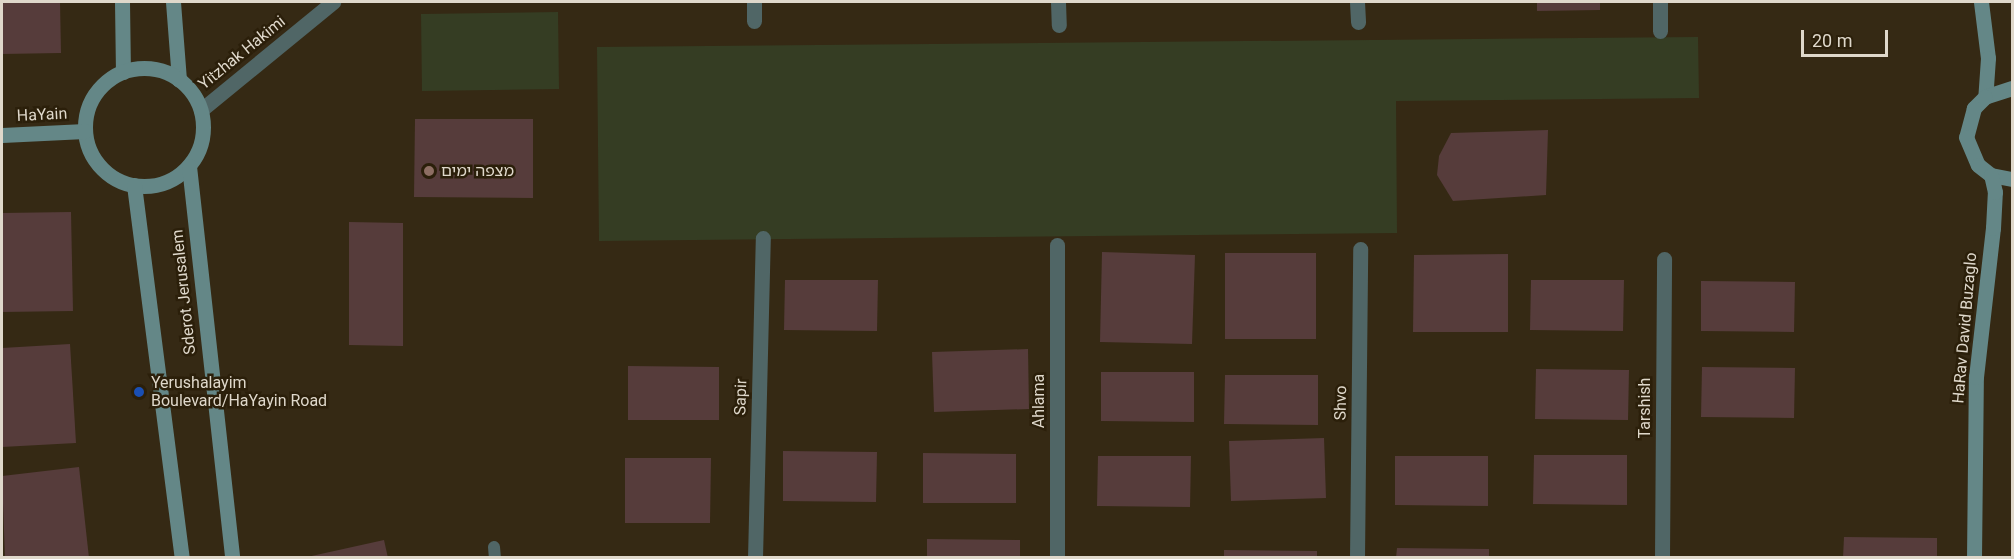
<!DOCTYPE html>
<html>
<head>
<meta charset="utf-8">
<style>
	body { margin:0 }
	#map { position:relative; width:2014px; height:559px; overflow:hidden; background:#352914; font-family:Roboto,"Noto Sans Hebrew",sans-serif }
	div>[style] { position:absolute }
	.green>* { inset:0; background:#353d23 }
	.building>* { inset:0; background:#563c3b }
	.lane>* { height:12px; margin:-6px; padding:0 6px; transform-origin:6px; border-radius:6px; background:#506666 }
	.street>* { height:15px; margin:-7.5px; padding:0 7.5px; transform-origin:7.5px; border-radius:7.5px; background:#506666 }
	.secondary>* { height:15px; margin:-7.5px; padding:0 7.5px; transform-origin:7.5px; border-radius:7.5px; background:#648787 }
	.secondary>.ring { margin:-7.5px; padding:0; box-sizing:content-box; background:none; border:15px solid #648787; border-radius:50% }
	.dots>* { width:16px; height:16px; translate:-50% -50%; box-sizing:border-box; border:3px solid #2b1f0a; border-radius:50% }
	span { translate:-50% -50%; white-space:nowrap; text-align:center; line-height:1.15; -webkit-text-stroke:5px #2b1f0a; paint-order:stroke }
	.street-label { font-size:16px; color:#dfd8cb }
	.poi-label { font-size:16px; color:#dfd8cb }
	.left { translate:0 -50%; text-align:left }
	.frame { position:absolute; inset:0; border:3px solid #dfd8cb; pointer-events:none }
	.scale { position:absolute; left:1801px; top:30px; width:87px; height:27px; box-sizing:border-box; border:3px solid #dfd8cb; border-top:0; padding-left:8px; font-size:18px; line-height:21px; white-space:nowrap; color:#dfd8cb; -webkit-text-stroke:4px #2b1f0a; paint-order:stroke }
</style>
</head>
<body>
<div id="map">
	<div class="green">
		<div style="clip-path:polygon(558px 12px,559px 89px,422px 91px,421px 14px)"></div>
		<div style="clip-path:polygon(1698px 37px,1699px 98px,1396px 101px,1397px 233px,599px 241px,597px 47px)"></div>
	</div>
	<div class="building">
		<div style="clip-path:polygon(2px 2px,60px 2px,61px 53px,2px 54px)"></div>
		<div style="clip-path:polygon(1537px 2px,1600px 2px,1600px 10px,1537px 11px)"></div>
		<div style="clip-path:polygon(415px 119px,533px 119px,533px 198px,414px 197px)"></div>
		<div style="clip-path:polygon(1548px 130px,1546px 195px,1453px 201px,1437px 175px,1439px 156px,1451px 133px)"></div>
		<div style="clip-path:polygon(71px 212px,73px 311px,2px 312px,2px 213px)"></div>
		<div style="clip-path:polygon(349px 222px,403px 223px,403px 346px,349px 345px)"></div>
		<div style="clip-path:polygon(1102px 252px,1195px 255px,1192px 344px,1100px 342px)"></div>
		<div style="clip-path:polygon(1225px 253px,1316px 253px,1316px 339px,1225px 339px)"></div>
		<div style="clip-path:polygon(1508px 254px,1508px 332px,1413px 332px,1414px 255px)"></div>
		<div style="clip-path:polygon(785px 280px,878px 280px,877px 331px,784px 330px)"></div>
		<div style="clip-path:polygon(1531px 280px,1624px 280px,1623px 331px,1530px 330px)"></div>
		<div style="clip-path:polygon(1701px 281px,1795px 282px,1794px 332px,1701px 331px)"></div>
		<div style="clip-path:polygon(70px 344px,76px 443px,2px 447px,2px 348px)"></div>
		<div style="clip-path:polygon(1028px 349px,1029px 409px,934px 412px,932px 352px)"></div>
		<div style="clip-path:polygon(628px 366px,719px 367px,719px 420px,628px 420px)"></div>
		<div style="clip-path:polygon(1702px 367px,1795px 368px,1794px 418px,1701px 417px)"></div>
		<div style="clip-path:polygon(1536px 369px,1629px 370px,1628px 420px,1535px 419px)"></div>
		<div style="clip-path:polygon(1101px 372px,1194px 372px,1194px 422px,1101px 421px)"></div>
		<div style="clip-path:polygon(1225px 375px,1318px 375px,1318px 425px,1224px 424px)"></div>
		<div style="clip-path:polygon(1324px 438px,1326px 498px,1231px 501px,1229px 441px)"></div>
		<div style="clip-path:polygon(783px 451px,877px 452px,876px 502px,783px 501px)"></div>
		<div style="clip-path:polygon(923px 453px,1016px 454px,1016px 503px,923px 503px)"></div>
		<div style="clip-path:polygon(1534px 455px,1627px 455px,1627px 505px,1533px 504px)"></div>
		<div style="clip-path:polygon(1098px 456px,1191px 456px,1190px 507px,1097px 506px)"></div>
		<div style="clip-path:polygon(1395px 456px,1488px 456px,1488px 506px,1395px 505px)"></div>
		<div style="clip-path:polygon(625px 458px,711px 458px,710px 523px,625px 523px)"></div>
		<div style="clip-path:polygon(79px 467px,89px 558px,5px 558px,2px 476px)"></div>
		<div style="clip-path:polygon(1844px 537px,1937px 538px,1937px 558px,1843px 558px)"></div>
		<div style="clip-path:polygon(927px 539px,1020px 540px,1020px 558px,927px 558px)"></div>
		<div style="clip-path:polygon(384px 540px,388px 558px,307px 558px,307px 557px)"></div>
		<div style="clip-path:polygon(1397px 548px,1489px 549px,1489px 558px,1396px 558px)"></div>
		<div style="clip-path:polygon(1224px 550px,1317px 551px,1317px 558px,1224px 558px)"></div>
	</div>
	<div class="lane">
		<div style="left:494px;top:547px;width:11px;rotate:85deg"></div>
	</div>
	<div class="street">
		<div style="left:754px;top:2px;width:19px;rotate:90deg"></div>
		<div style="left:1058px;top:2px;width:23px;rotate:88deg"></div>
		<div style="left:1357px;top:2px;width:20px;rotate:87deg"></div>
		<div style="left:1660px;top:31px;width:29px;rotate:-90deg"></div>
		<div style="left:201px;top:110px;width:171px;rotate:-39.3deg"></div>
		<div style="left:1057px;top:245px;width:313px;rotate:90deg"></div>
		<div style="left:755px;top:558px;width:320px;rotate:-88.6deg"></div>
		<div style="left:1357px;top:558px;width:309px;rotate:-89.4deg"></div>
		<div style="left:1662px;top:558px;width:299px;rotate:-89.6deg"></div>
	</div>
	<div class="secondary">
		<div style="left:122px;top:2px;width:70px;rotate:89.2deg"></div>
		<div style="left:173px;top:2px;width:78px;rotate:85.6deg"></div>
		<div style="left:1981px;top:2px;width:56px;rotate:82.9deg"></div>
		<div style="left:1988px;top:58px;width:39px;rotate:94deg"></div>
		<div class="ring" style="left:85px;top:68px;width:103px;height:103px"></div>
		<div style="left:2012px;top:88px;width:28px;rotate:162deg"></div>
		<div style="left:1985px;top:97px;width:16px;rotate:135deg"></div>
		<div style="left:1974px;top:108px;width:30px;rotate:105deg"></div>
		<div style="left:1966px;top:137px;width:30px;rotate:67deg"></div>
		<div style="left:1978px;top:165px;width:16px;rotate:38deg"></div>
		<div style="left:1991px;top:175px;width:21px;rotate:11deg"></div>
		<div style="left:2px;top:135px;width:83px;rotate:-2.8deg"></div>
		<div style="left:189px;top:166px;width:394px;rotate:83.7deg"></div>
		<div style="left:134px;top:185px;width:376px;rotate:82.7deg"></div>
		<div style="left:1974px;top:558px;width:181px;rotate:-89.4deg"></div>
		<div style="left:1976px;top:377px;width:150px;rotate:-83.5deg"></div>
		<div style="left:1993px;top:228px;width:36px;rotate:-87deg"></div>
		<div style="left:1995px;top:192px;width:17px;rotate:-103deg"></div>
	</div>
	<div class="dots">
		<div style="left:429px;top:171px;background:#8d6e63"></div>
		<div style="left:139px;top:392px;background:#1a4fb4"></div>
	</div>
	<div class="street-label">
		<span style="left:242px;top:53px;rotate:-39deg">Yitzhak Hakimi</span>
		<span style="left:42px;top:115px;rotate:-3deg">HaYain</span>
		<span style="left:184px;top:292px;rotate:-96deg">Sderot Jerusalem</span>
		<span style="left:1965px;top:328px;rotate:-85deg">HaRav David Buzaglo</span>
		<span style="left:741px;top:397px;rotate:-88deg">Sapir</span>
		<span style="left:1039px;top:401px;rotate:-90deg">Ahlama</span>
		<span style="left:1341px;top:403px;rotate:-89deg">Shvo</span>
		<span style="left:1645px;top:408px;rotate:-90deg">Tarshish</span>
	</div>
	<div class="poi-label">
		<span class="left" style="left:441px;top:171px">מצפה ימים</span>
		<span class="left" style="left:151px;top:392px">Yerushalayim<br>Boulevard/HaYayin Road</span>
	</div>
	<div class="frame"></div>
	<div class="scale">20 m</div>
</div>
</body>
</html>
